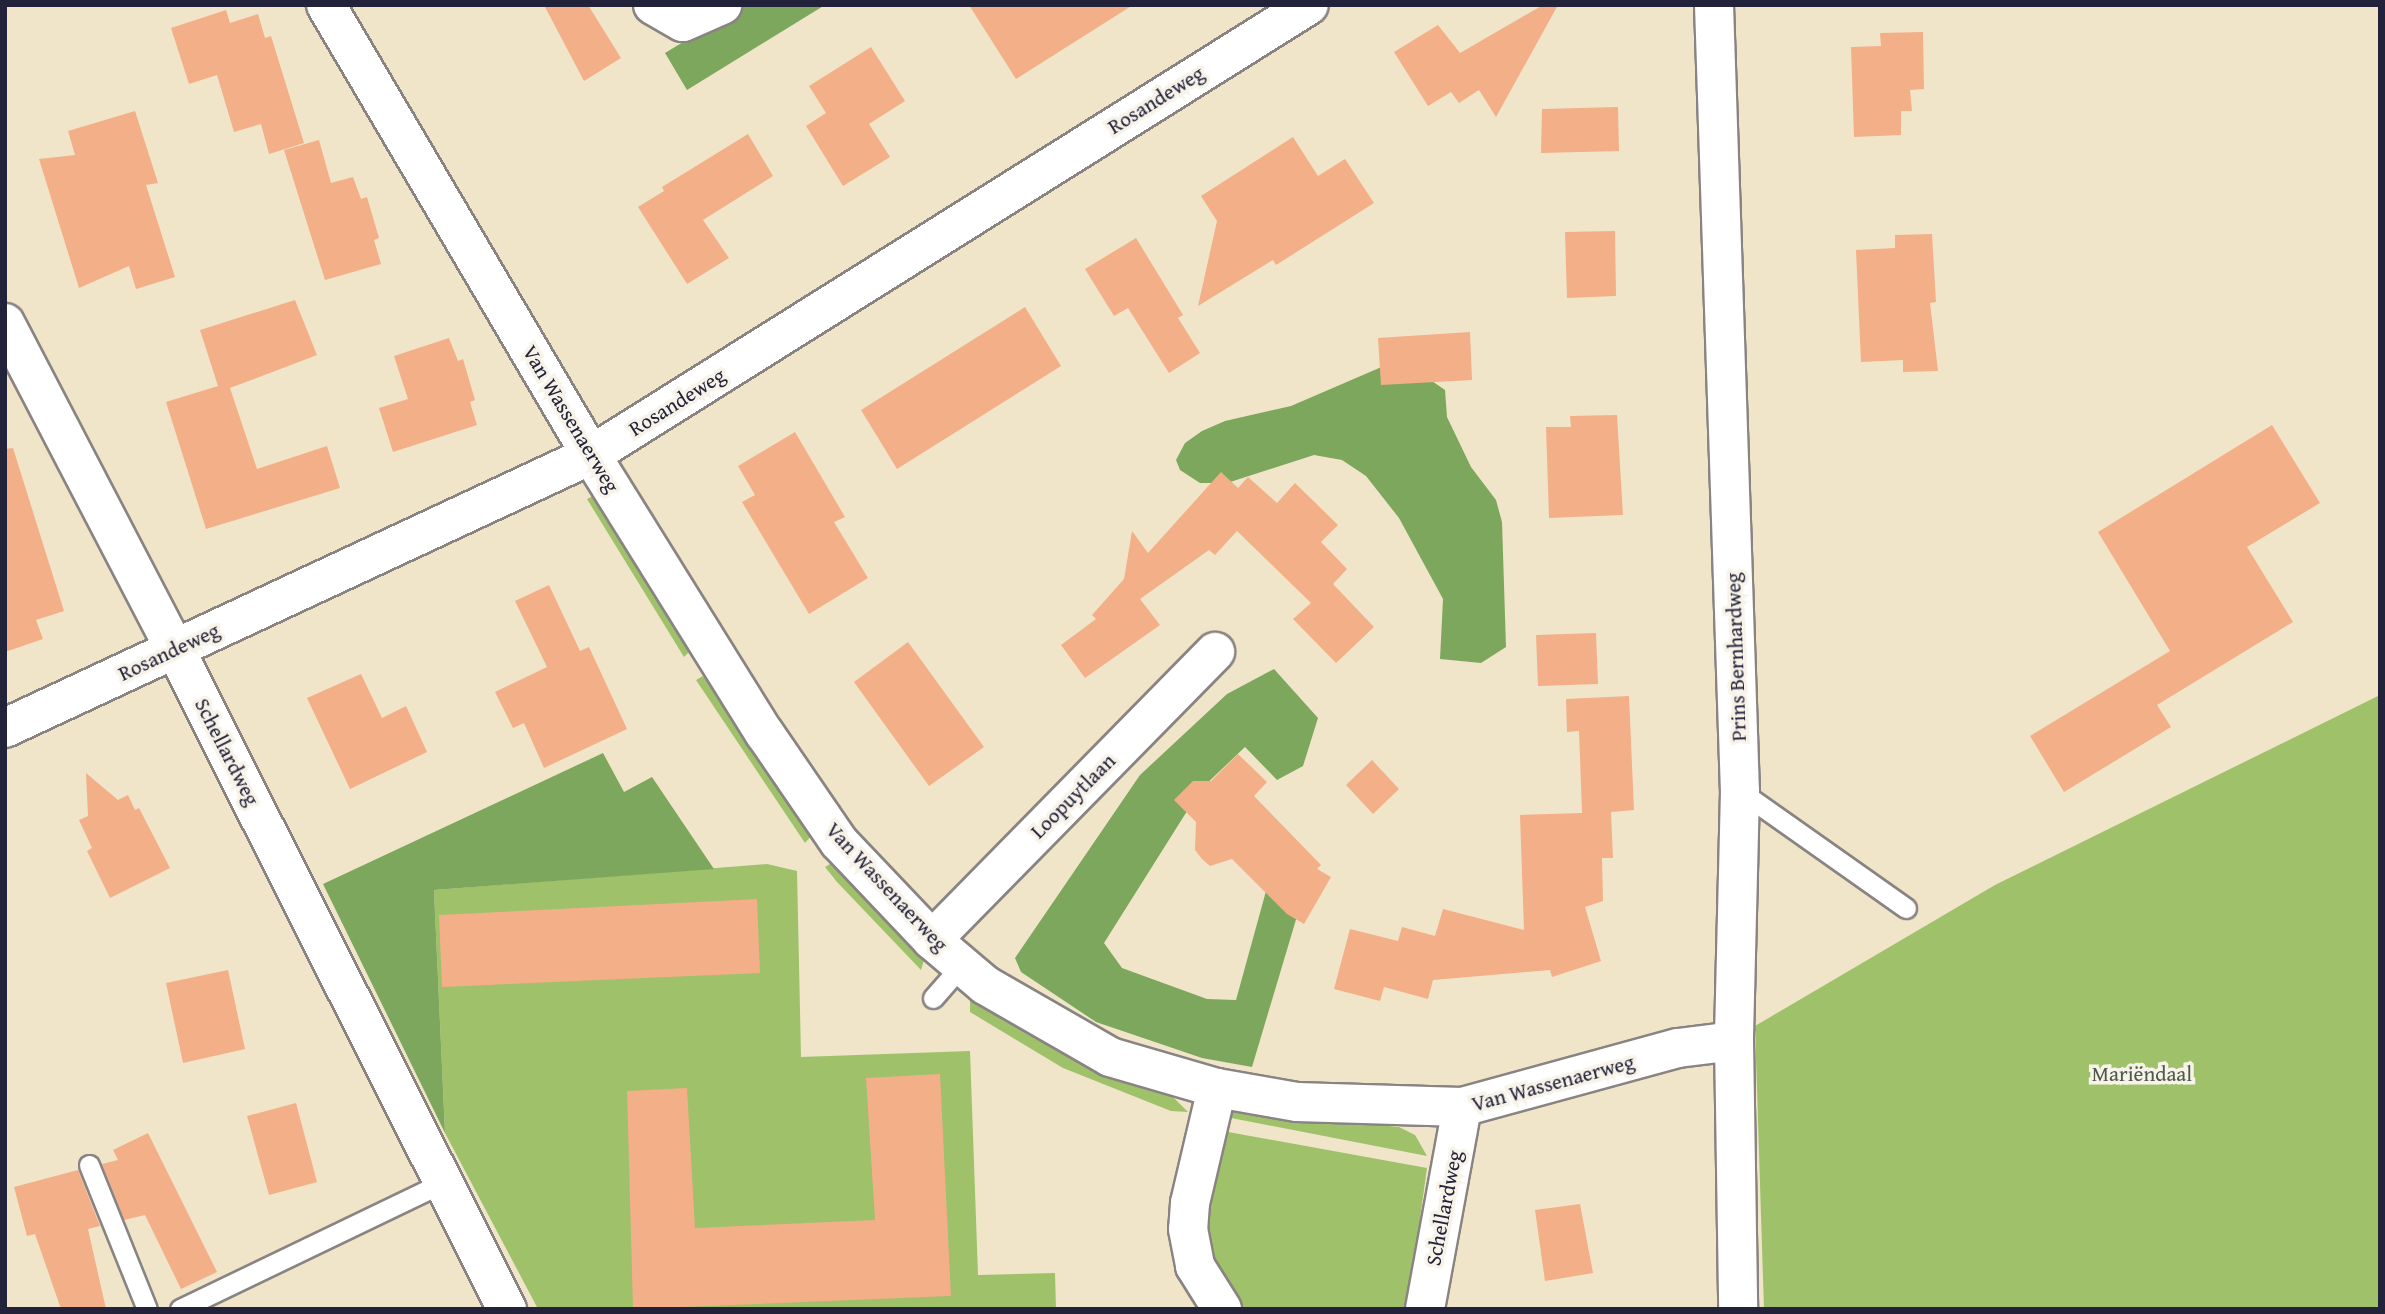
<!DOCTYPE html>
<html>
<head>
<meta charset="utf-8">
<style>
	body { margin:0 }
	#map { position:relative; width:2385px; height:1314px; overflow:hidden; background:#f0e5c9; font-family:"Gentium Book Plus",serif }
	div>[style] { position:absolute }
	.green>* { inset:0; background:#9ec16a }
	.forest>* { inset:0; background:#7ea75e }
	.building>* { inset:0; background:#f3af88 }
	.roads { filter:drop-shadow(2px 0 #898482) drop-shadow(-2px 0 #898482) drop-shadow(0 2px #898482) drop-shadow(0 -2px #898482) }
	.lane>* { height:19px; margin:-9.5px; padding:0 9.5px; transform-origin:9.5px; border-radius:9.5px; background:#fff }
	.street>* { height:38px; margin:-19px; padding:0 19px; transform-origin:19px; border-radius:19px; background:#fff }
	span { translate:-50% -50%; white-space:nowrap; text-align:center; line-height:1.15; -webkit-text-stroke:7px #f7f3e8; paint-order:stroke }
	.street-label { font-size:21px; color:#22223b }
	.park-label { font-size:21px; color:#4d5a4b }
	.frame { position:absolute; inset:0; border:7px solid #22223b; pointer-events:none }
</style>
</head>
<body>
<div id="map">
	<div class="green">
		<div style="clip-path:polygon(593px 496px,691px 650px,684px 657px,587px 499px)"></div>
		<div style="clip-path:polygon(703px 676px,812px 835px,805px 843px,696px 680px)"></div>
		<div style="clip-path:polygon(2380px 695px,2380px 1309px,1764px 1309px,1755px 1026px,1995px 885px)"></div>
		<div style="clip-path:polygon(767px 864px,797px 871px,801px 1057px,970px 1051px,978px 1275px,1055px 1273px,1056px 1309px,538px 1309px,445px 1133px,434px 890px)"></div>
		<div style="clip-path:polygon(830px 864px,837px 865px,925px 957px,921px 970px,837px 882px,825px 867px)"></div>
		<div style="clip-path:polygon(970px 998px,1063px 1054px,1171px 1095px,1188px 1112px,1171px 1111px,1063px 1068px,970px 1012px)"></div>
		<div style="clip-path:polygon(1229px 1109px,1399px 1127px,1415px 1135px,1427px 1156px,1226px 1117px)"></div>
		<div style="clip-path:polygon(1223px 1131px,1427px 1168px,1409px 1298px,1403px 1309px,1240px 1309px,1219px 1289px,1202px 1237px)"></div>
	</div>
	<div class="forest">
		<div style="clip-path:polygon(744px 5px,825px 5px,687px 90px,665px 53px)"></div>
		<div style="clip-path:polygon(1400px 359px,1445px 390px,1447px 417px,1471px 467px,1496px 500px,1502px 522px,1506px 647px,1481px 663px,1440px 659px,1443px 599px,1399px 518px,1366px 476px,1342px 460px,1314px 455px,1227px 483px,1200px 483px,1180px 470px,1176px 460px,1185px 443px,1202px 431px,1225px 421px,1291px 406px)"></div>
		<div style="clip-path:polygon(1274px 669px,1318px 718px,1303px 766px,1277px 780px,1245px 747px,1201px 789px,1104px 943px,1122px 968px,1207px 999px,1236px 1000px,1271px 873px,1309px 876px,1252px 1067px,1202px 1058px,1096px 1022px,1021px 972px,1015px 958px,1140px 775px,1227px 694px)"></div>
		<div style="clip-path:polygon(603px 753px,624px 792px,652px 777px,714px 869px,434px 890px,445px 1133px,323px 884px)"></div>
	</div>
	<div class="building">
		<div style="clip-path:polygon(544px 5px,588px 5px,621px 58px,584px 81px)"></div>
		<div style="clip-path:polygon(969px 5px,1133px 5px,1016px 79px)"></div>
		<div style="clip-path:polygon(1543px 5px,1558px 5px,1496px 117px,1479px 90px,1459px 103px,1451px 92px,1428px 106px,1394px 52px,1438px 25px,1460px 53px)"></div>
		<div style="clip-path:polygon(226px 10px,230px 23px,258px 14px,265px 38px,271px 36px,304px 143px,269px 154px,261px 124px,234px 132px,217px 75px,189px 84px,171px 28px)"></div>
		<div style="clip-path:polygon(1923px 32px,1924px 89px,1910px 90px,1912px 111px,1901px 111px,1901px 135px,1854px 137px,1851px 47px,1881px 46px,1880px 33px)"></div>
		<div style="clip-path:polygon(871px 47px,905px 101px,869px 124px,890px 157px,843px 186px,806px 126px,826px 113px,809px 86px)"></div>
		<div style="clip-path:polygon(1618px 107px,1619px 151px,1541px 153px,1542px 109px)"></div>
		<div style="clip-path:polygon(135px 111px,158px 183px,146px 185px,175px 277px,136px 289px,129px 266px,79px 288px,39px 159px,75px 155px,68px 131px)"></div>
		<div style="clip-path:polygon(748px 134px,773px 176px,703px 220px,729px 258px,687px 284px,638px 207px,664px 191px,662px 187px)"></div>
		<div style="clip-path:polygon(1293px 137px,1318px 176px,1345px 159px,1374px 203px,1276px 265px,1273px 260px,1198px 306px,1217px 221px,1201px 196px)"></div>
		<div style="clip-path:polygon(319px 140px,331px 183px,353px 177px,361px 199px,367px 197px,379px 238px,374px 240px,381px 264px,325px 280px,284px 150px)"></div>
		<div style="clip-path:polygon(1615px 231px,1616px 296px,1567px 298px,1565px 232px)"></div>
		<div style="clip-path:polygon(1932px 234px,1936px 302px,1930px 303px,1938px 371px,1903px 372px,1903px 360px,1861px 362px,1856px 250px,1895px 248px,1895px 235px)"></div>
		<div style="clip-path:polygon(1136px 238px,1183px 315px,1178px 318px,1200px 353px,1169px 373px,1128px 308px,1114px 316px,1085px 269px)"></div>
		<div style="clip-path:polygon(295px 300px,317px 355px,230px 388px,257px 469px,327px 446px,340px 488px,206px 529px,166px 402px,218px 386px,200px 330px)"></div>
		<div style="clip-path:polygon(1025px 307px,1061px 366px,897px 469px,861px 410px)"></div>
		<div style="clip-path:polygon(1470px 332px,1472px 380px,1381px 385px,1378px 338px)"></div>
		<div style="clip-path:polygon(449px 338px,458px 361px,463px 359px,475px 400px,470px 402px,477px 425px,393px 452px,379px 408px,408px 399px,394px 356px)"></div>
		<div style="clip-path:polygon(1617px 415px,1623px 515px,1549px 518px,1546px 427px,1571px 427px,1570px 416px)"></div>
		<div style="clip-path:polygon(2272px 425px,2320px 503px,2247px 547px,2293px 622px,2157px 705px,2171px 727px,2064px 792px,2030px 736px,2170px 651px,2098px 532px)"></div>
		<div style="clip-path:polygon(795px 432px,845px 517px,834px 522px,868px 578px,809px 614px,742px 502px,755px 495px,738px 466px)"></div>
		<div style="clip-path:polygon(13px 448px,64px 611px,36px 620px,43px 639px,5px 652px,5px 449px)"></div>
		<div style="clip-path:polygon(1221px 472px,1238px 488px,1248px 477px,1277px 503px,1295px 483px,1338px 525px,1321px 542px,1347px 569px,1333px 584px,1374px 627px,1336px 663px,1293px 619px,1311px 603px,1237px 531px,1215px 555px,1209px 550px,1140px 599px,1160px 625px,1085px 678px,1061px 645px,1096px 619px,1092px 615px,1124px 579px,1132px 531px,1148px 553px)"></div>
		<div style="clip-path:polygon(549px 585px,580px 651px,589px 647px,627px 729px,544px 768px,524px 723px,513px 728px,495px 692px,547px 667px,515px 601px)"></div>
		<div style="clip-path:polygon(1596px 633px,1598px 684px,1538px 686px,1536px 635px)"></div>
		<div style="clip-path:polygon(908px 642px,984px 747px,929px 786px,854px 682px)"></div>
		<div style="clip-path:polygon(361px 674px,382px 718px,406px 706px,427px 752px,350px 789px,307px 698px)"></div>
		<div style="clip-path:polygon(1629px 696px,1634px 810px,1611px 812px,1613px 858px,1602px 858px,1603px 901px,1585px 907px,1601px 961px,1552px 977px,1550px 970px,1433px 980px,1428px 999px,1384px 987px,1380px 1001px,1334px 989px,1350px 929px,1398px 941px,1402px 927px,1435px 936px,1443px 909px,1524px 930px,1520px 815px,1582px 813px,1579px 731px,1567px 732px,1566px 699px)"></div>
		<div style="clip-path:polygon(1238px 754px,1267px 782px,1254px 796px,1321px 865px,1317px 869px,1331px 877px,1304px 924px,1287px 914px,1232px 859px,1210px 866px,1202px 859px,1195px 850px,1196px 822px,1174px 800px,1193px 781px,1211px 781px)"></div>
		<div style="clip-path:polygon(1372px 760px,1399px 789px,1373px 814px,1346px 785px)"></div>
		<div style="clip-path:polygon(86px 773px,118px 800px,128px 795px,135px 810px,139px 808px,170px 868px,110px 898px,87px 851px,92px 848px,79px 820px,88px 816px)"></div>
		<div style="clip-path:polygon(757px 899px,760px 973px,442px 987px,439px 915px)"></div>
		<div style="clip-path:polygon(228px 970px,245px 1049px,183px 1063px,166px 983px)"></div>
		<div style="clip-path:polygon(940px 1074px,951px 1296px,633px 1309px,627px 1091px,687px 1088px,695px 1228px,875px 1220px,866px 1078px)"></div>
		<div style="clip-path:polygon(296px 1103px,317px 1182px,269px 1195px,247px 1116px)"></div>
		<div style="clip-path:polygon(148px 1133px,217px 1272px,181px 1289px,145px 1215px,124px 1220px,102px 1164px,118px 1160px,113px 1150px)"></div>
		<div style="clip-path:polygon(78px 1170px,100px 1226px,88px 1229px,106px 1309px,61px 1309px,35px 1234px,27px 1236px,14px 1187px)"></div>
		<div style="clip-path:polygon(1580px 1204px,1593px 1273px,1545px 1281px,1535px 1210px)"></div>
	</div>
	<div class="roads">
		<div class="lane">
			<div style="left:1740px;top:791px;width:203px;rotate:35.2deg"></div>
			<div style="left:933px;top:998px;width:44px;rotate:-48.7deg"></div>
			<div style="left:89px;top:1165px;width:155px;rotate:68.1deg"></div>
			<div style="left:180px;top:1309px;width:293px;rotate:-25.7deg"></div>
		</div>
		<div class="street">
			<div style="left:326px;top:5px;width:522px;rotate:59.51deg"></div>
			<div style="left:591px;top:455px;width:329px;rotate:58.1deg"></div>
			<div style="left:765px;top:734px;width:131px;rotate:55.6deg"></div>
			<div style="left:839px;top:842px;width:135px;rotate:46.5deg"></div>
			<div style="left:932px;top:940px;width:70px;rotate:40.3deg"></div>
			<div style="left:985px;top:985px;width:144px;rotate:29.9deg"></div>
			<div style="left:1110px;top:1057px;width:111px;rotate:16.2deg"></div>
			<div style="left:1217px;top:1088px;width:81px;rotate:9.9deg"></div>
			<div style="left:1297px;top:1102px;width:165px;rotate:1.7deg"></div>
			<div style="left:1462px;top:1107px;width:224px;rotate:-15.3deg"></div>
			<div style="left:1678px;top:1048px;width:56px;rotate:-7.1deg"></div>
			<div style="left:653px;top:5px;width:34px;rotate:30deg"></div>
			<div style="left:683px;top:22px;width:43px;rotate:-23.6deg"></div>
			<div style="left:1714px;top:5px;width:786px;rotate:88.11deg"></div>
			<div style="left:1740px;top:791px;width:250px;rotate:91.4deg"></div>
			<div style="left:1734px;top:1041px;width:268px;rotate:89.1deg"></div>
			<div style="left:5px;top:323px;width:368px;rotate:62.5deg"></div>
			<div style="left:175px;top:649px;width:739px;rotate:63.3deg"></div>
			<div style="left:5px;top:728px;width:646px;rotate:-24.98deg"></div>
			<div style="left:591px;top:455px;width:847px;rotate:-32.08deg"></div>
			<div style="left:932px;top:940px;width:404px;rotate:-45.5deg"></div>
			<div style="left:1217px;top:1088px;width:118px;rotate:103.2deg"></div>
			<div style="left:1190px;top:1203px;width:26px;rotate:94deg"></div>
			<div style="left:1188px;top:1229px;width:38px;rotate:79deg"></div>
			<div style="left:1195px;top:1266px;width:51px;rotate:57.9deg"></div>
			<div style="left:1425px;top:1309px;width:205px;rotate:-79.6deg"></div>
		</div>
	</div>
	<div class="street-label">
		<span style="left:1156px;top:100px;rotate:-32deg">Rosandeweg</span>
		<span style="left:677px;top:402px;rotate:-32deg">Rosandeweg</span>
		<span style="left:571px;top:419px;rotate:59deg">Van Wassenaerweg</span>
		<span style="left:169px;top:652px;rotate:-25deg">Rosandeweg</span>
		<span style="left:1736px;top:657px;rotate:-92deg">Prins Bernhardweg</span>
		<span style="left:227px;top:752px;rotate:63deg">Schellardweg</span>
		<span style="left:1073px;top:796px;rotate:-45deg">Loopuytlaan</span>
		<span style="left:887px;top:887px;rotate:47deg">Van Wassenaerweg</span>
		<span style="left:1553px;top:1083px;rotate:-15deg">Van Wassenaerweg</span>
		<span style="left:1444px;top:1208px;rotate:-79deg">Schellardweg</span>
	</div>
	<div class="park-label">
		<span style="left:2142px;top:1074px">Mariëndaal</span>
	</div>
	<div class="frame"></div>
</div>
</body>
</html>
